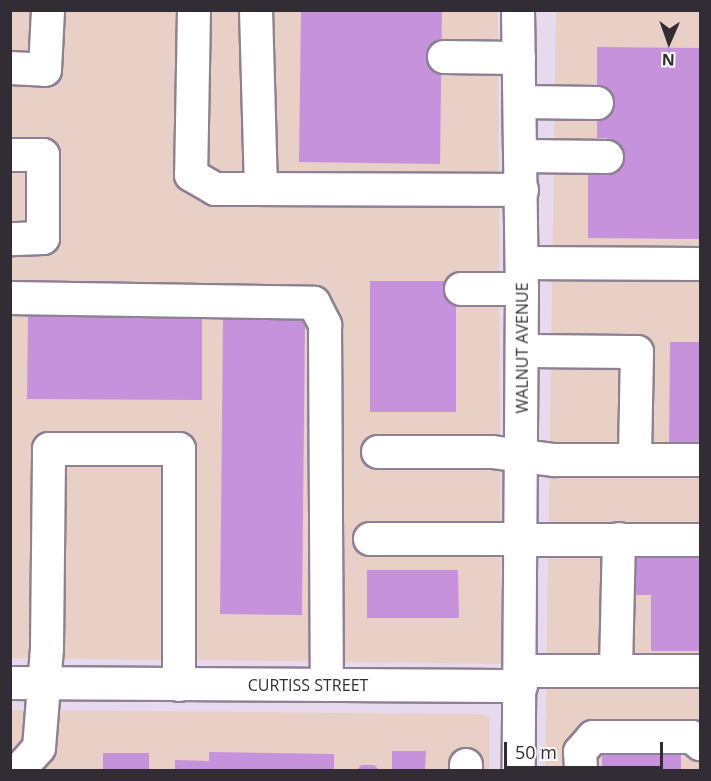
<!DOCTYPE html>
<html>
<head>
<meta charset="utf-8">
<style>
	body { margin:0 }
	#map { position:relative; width:711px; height:781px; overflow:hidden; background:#e8daee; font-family:"Open Sans",sans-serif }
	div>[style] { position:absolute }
	.industrial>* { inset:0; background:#e8d0c6 }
	.building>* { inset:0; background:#c692dc }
	.roads { filter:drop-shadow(2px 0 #8d8193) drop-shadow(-2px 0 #8d8193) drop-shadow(0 2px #8d8193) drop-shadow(0 -2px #8d8193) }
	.minor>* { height:32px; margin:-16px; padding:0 16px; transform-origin:16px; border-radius:16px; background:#fff }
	span { translate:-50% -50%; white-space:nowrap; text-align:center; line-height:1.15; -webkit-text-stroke:4.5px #fff; paint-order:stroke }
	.street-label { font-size:16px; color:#322d35 }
	.frame { position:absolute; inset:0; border:12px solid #322d35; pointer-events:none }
	.north { position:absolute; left:639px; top:12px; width:60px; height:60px; -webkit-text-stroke:4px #fff; paint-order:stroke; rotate:182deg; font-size:16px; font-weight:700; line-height:24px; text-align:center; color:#322d35 }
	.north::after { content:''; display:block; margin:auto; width:21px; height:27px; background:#322d35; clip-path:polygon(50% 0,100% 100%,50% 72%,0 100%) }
	.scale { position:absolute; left:504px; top:742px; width:159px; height:27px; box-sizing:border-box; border:3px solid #322d35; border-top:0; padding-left:8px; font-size:18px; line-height:21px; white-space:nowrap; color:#322d35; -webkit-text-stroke:4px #fff; paint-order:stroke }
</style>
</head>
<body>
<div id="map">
	<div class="industrial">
		<div style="clip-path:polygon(11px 11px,498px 11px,501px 664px,11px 658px)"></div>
		<div style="clip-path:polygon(556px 11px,700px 11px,700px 770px,545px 770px)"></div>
		<div style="clip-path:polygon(11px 710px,476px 714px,489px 716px,489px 770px,11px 770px)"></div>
	</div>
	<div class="building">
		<div style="clip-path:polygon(301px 10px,442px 10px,440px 164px,299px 162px)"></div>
		<div style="clip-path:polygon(597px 47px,700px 48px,700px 239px,588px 238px,588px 175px,607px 175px,607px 138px,597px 138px)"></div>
		<div style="clip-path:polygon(370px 281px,456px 281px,456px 412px,370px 412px)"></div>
		<div style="clip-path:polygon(28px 316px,202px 317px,202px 400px,27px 399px)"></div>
		<div style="clip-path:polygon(223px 319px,305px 319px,302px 615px,220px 614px)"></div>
		<div style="clip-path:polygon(670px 342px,700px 342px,700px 445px,669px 445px)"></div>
		<div style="clip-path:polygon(630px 553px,700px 553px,700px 651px,651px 651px,651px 595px,630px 595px)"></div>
		<div style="clip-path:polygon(367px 570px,458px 570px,459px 618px,367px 618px)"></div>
		<div style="clip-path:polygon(602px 750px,681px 750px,681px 770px,602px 770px)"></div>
		<div style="clip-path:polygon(392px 751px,426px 751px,425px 770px,392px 770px)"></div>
		<div style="clip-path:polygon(209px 752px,334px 754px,334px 770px,175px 770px,175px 760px,209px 761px)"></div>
		<div style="clip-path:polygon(103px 753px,149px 753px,149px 770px,103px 770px)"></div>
		<div style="clip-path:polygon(361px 765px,374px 765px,379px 770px,357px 770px)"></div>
	</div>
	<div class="roads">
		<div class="minor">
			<div style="left:194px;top:10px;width:165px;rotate:91deg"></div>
			<div style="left:191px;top:175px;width:28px;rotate:30deg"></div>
			<div style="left:215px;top:189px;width:46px"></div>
			<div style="left:256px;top:10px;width:179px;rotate:88.4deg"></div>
			<div style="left:261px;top:189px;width:261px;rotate:0.2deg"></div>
			<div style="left:518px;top:10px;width:279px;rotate:89.2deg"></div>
			<div style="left:522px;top:289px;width:481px;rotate:90.4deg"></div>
			<div style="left:444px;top:57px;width:75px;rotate:0.8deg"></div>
			<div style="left:10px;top:68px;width:35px;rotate:3deg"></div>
			<div style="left:45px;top:70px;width:60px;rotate:-87.1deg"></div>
			<div style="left:520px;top:102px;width:77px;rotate:0.7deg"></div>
			<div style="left:10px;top:155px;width:33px"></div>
			<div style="left:43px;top:155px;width:83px;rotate:90deg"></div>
			<div style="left:43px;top:238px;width:33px;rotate:178deg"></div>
			<div style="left:521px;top:156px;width:86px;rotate:0.7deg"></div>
			<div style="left:522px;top:263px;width:178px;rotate:0.3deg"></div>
			<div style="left:461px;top:289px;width:61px"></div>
			<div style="left:10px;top:298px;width:304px;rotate:0.9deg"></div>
			<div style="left:314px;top:303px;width:25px;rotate:63deg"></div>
			<div style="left:325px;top:325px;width:360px;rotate:89.7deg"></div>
			<div style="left:522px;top:351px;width:115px;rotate:0.5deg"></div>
			<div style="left:637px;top:352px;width:107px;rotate:91.1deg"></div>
			<div style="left:378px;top:452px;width:114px"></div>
			<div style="left:492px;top:452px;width:63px;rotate:7.4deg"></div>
			<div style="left:554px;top:460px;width:146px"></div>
			<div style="left:370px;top:539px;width:330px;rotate:0.2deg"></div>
			<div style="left:616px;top:669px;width:130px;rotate:-88.7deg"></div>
			<div style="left:521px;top:671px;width:179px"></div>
			<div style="left:10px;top:683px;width:511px;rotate:0.34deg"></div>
			<div style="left:466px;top:765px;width:5px;rotate:90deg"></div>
			<div style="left:19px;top:770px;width:30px;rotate:-48deg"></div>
			<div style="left:39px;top:748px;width:100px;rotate:-85.4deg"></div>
			<div style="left:47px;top:648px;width:199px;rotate:-89.4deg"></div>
			<div style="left:49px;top:449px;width:130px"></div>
			<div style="left:179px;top:449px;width:236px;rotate:90deg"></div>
			<div style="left:581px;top:770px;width:18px;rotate:-93deg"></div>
			<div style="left:580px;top:752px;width:20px;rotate:-49deg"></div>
			<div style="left:593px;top:737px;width:99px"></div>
			<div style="left:692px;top:737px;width:11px;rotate:41deg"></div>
		</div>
	</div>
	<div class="street-label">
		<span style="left:522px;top:348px;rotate:-90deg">WALNUT AVENUE</span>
		<span style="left:308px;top:685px">CURTISS STREET</span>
	</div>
	<div class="frame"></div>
	<div class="north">N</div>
	<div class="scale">50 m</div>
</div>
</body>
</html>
